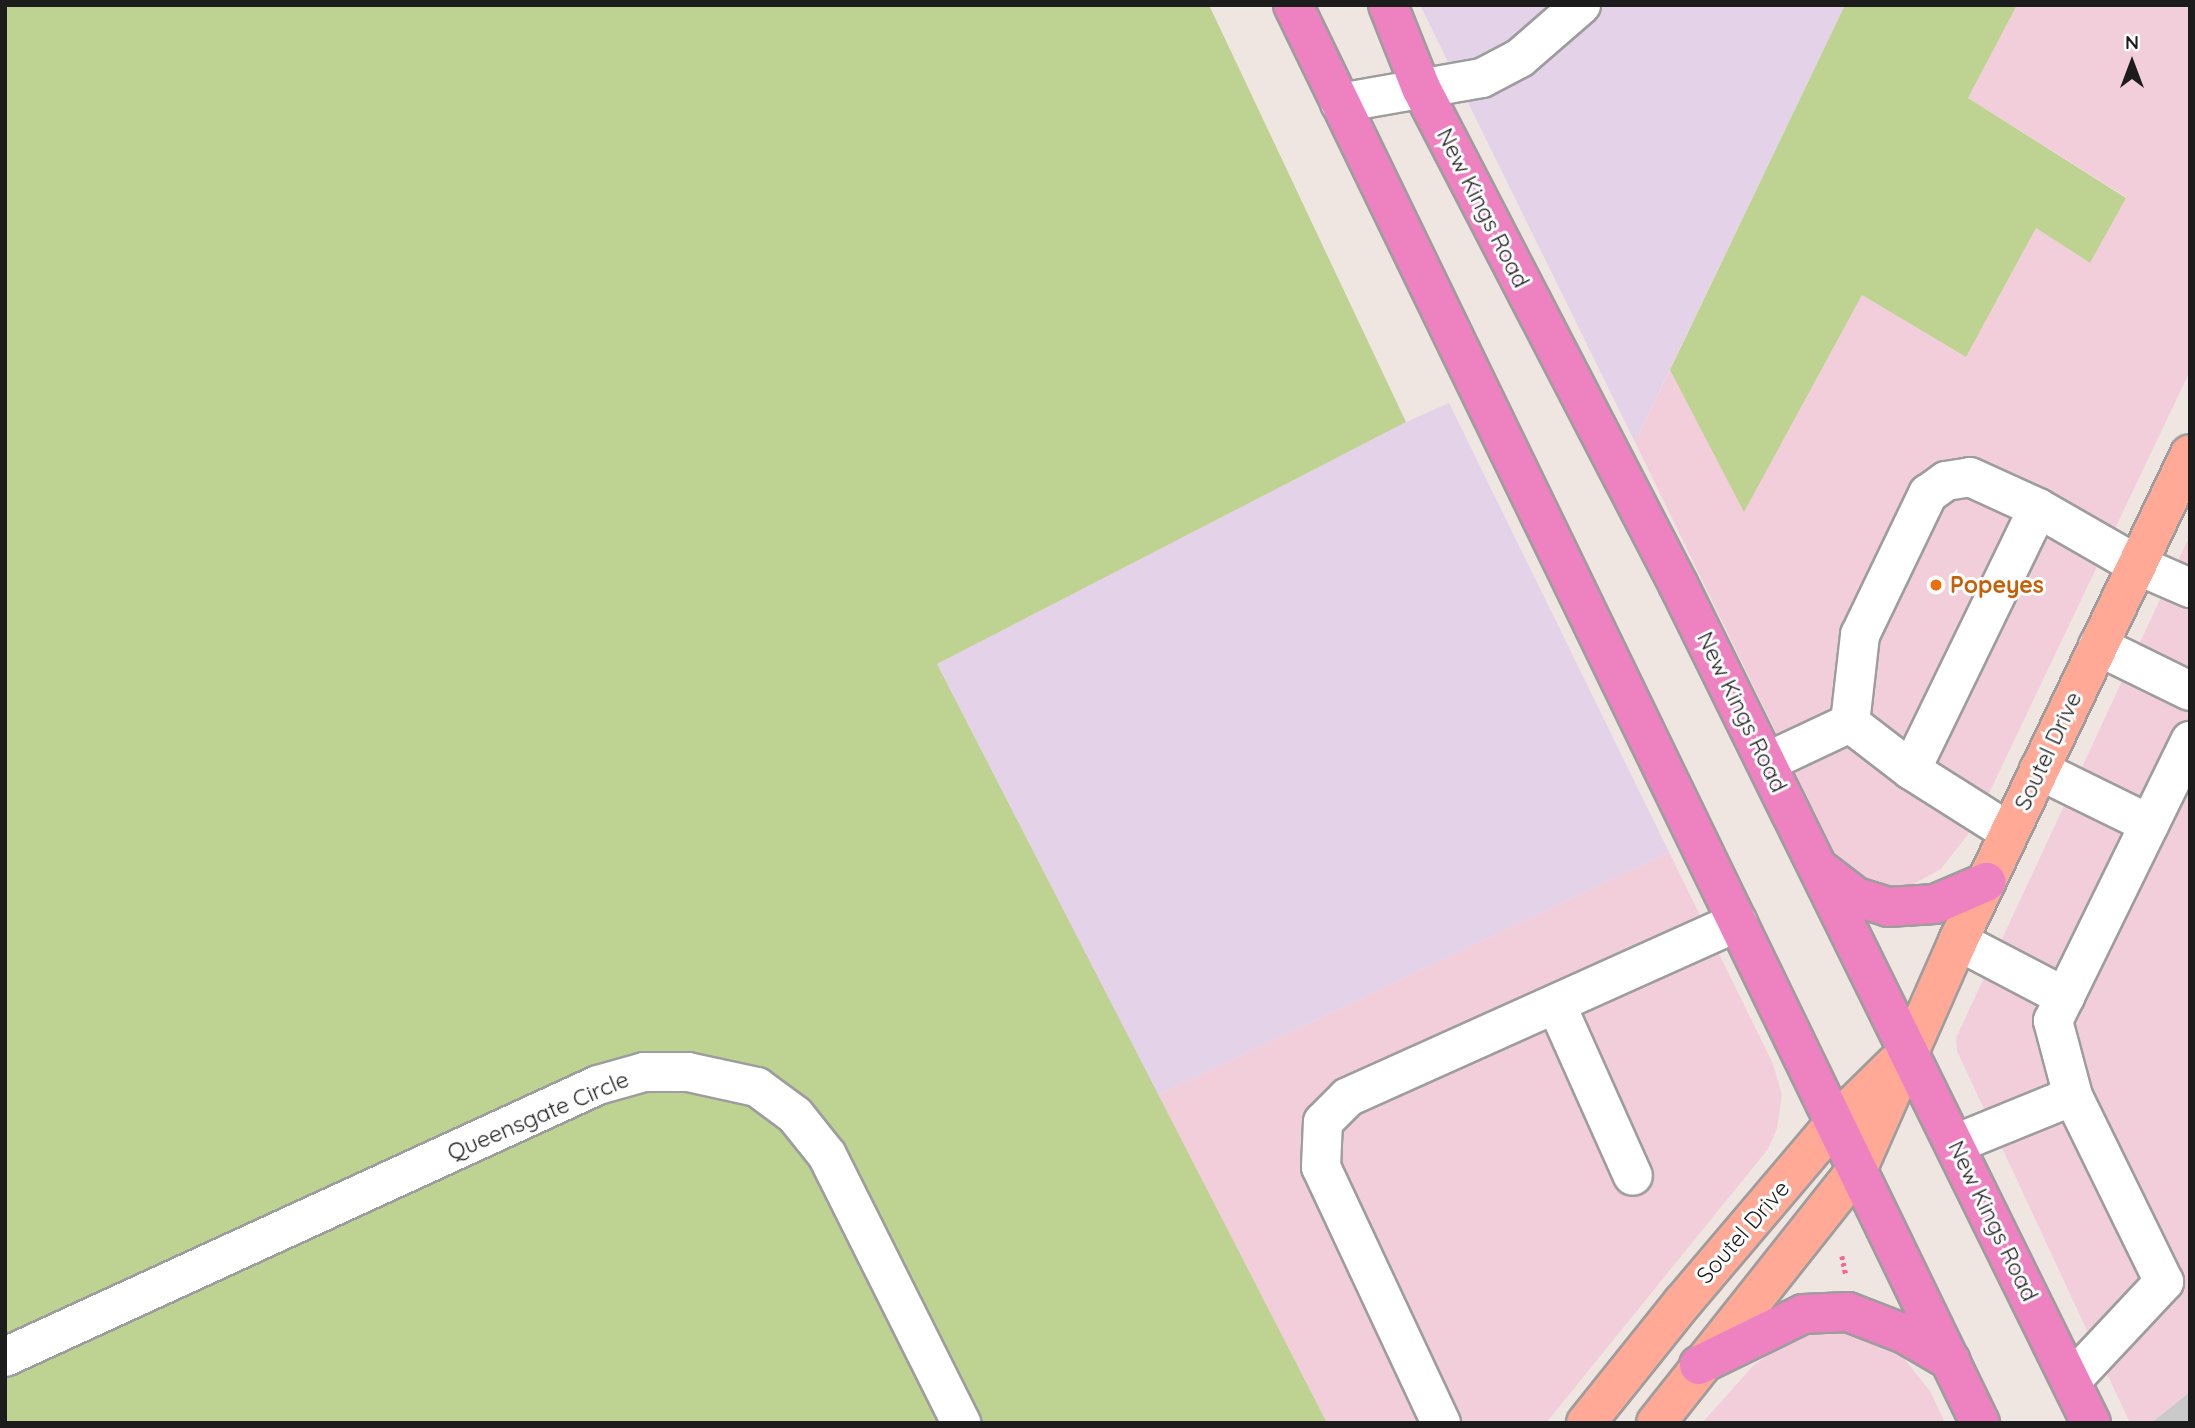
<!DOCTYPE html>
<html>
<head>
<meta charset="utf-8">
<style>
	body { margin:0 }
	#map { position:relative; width:2195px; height:1428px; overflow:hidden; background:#efe5e1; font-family:Quicksand,sans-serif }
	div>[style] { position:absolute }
	.commercial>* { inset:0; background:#f2ceda }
	.industrial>* { inset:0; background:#e4d2e9 }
	.religious>* { inset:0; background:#cacaca }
	.forest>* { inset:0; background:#bed292 }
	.path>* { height:4.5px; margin-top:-2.25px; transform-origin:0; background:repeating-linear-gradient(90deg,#ff628f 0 3.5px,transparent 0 7px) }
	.roads { filter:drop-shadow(2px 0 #9d9d9d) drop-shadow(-2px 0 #9d9d9d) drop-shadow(0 2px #9d9d9d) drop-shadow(0 -2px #9d9d9d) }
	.minor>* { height:38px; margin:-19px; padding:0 19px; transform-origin:19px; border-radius:19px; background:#fff }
	.major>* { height:38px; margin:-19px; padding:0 19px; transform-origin:19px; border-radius:19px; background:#ffa996 }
	.highway>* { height:38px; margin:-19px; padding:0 19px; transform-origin:19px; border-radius:19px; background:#ee81bf }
	.dots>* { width:19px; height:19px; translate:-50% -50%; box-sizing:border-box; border:4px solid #fff; border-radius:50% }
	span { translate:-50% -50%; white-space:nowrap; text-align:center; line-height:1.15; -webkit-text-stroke:6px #fff; paint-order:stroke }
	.street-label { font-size:23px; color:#1c1c1c }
	.food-label { font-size:23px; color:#c56008; font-weight:700 }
	.left { translate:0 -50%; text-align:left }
	.frame { position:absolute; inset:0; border:7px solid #1c1c1c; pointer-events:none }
	.north { position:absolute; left:2097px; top:28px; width:70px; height:70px; -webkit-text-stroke:5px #fff; paint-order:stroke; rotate:0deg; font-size:19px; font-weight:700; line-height:28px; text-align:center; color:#1c1c1c }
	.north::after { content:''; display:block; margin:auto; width:24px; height:32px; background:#1c1c1c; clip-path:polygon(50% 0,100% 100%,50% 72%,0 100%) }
</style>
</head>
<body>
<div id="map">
	<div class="commercial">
		<div style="clip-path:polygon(2017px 5px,2190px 5px,2190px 371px,1972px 829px,1941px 869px,1895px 894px,1855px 883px,1835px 854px,1635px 442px,1670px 370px,1744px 511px,1862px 295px,1966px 357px,2036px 228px,2090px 263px,2126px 197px,1968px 98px)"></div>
		<div style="clip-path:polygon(2190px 535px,2190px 1392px,2151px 1423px,2130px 1423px,1957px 1051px,1956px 1038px)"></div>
		<div style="clip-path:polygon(1669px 852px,1773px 1064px,1782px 1095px,1777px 1128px,1768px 1149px,1546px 1423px,1327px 1423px,1158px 1095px)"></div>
		<div style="clip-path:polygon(1825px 1329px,1875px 1338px,1902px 1356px,1930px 1391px,1945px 1423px,1702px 1423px,1753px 1366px,1789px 1340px)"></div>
	</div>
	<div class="industrial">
		<div style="clip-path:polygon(1420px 5px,1845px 5px,1635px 442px)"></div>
		<div style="clip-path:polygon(1449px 403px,1669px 852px,1158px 1095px,937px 664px,1406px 422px)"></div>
	</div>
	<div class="religious">
		<div style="clip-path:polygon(2190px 1392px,2190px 1423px,2151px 1423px)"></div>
	</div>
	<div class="forest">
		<div style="clip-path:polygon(5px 5px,1209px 5px,1406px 422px,937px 664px,1327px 1423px,5px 1423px)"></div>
		<div style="clip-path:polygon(1845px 5px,2017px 5px,1968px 98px,2126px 198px,2090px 263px,2036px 228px,1966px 357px,1862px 295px,1744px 512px,1670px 370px)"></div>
	</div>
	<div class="path">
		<div style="left:1842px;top:1256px;width:19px;rotate:78deg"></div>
	</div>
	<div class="roads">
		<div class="minor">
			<div style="left:1340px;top:103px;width:144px;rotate:-10deg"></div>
			<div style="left:1482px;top:78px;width:43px;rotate:-27.8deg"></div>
			<div style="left:1520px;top:58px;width:81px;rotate:-41deg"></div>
			<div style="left:2098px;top:646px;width:102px;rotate:26.1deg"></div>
			<div style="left:1850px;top:723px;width:89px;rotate:-83.5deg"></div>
			<div style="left:1860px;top:635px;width:157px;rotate:-64.3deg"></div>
			<div style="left:1928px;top:494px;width:22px;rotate:-36deg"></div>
			<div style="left:1946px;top:481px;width:24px;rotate:-9deg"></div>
			<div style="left:1970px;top:477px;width:75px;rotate:24.5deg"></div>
			<div style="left:2038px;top:508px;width:114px;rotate:29.9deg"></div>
			<div style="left:2137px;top:565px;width:58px;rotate:23.5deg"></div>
			<div style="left:1767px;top:762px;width:92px;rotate:-25.2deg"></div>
			<div style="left:1850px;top:723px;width:77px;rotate:37.6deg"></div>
			<div style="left:1911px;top:770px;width:116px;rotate:32.3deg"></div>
			<div style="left:1911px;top:770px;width:291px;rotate:-64.1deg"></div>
			<div style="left:2039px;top:770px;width:123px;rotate:26.1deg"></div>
			<div style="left:1958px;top:941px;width:121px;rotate:27.6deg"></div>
			<div style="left:1556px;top:1004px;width:188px;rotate:65.9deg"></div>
			<div style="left:1955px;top:1144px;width:127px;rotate:-22.1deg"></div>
			<div style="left:5px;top:1357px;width:652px;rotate:-24.64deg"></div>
			<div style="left:598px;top:1085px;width:48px;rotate:-15.8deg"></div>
			<div style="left:644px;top:1072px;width:44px"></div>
			<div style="left:688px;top:1072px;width:71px;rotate:12.3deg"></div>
			<div style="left:757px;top:1087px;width:47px;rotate:36.4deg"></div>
			<div style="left:795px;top:1115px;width:51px;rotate:51.3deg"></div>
			<div style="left:827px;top:1155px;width:300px;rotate:63.4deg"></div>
			<div style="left:2071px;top:1381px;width:136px;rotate:-46.8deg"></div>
			<div style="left:2164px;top:1282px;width:207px;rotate:-116.1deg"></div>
			<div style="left:2073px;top:1096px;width:78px;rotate:-104.9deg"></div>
			<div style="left:2053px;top:1021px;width:312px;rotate:-63.9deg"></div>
			<div style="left:1441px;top:1423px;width:283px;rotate:-115.1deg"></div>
			<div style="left:1321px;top:1167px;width:45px;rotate:-87.5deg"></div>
			<div style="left:1323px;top:1122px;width:35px;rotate:-45deg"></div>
			<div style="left:1348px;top:1097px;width:427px;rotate:-24.2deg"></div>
		</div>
		<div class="major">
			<div style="left:1586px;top:1423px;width:155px;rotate:-51.3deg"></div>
			<div style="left:1683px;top:1302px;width:235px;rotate:-49.7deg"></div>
			<div style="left:1835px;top:1123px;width:84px;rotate:-44.5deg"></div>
			<div style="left:1656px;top:1423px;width:325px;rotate:-51.6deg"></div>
			<div style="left:1858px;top:1168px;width:248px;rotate:-66.2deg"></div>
			<div style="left:1958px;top:941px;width:539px;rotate:-64.53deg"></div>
		</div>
		<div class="highway">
			<div style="left:1293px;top:5px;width:1576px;rotate:64.15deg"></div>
			<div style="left:1388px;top:5px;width:89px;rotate:68.3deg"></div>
			<div style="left:1421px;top:88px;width:559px;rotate:62.61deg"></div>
			<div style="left:1678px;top:584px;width:935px;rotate:63.79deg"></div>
			<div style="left:1821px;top:870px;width:44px;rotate:37.6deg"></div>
			<div style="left:1856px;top:897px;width:34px;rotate:17deg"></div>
			<div style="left:1888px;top:907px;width:47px;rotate:-3.7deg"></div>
			<div style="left:1935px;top:904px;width:56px;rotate:-23.3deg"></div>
			<div style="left:1699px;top:1365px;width:116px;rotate:-26.1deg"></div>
			<div style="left:1803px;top:1314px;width:45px;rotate:-2.5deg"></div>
			<div style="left:1848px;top:1312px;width:61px;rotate:21.1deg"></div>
			<div style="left:1905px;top:1334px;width:53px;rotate:30.4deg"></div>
		</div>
	</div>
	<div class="dots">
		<div style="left:1936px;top:585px;background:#e8710a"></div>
	</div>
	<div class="street-label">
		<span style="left:1483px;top:208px;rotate:63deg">New Kings Road</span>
		<span style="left:1742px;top:712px;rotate:64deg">New Kings Road</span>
		<span style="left:2048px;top:751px;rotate:-65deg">Soutel Drive</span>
		<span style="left:538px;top:1116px;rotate:-23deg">Queensgate Circle</span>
		<span style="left:1993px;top:1221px;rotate:64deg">New Kings Road</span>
		<span style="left:1743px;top:1232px;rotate:-49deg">Soutel Drive</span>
	</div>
	<div class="food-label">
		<span class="left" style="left:1950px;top:585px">Popeyes</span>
	</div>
	<div class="frame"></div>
	<div class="north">N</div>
</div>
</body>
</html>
